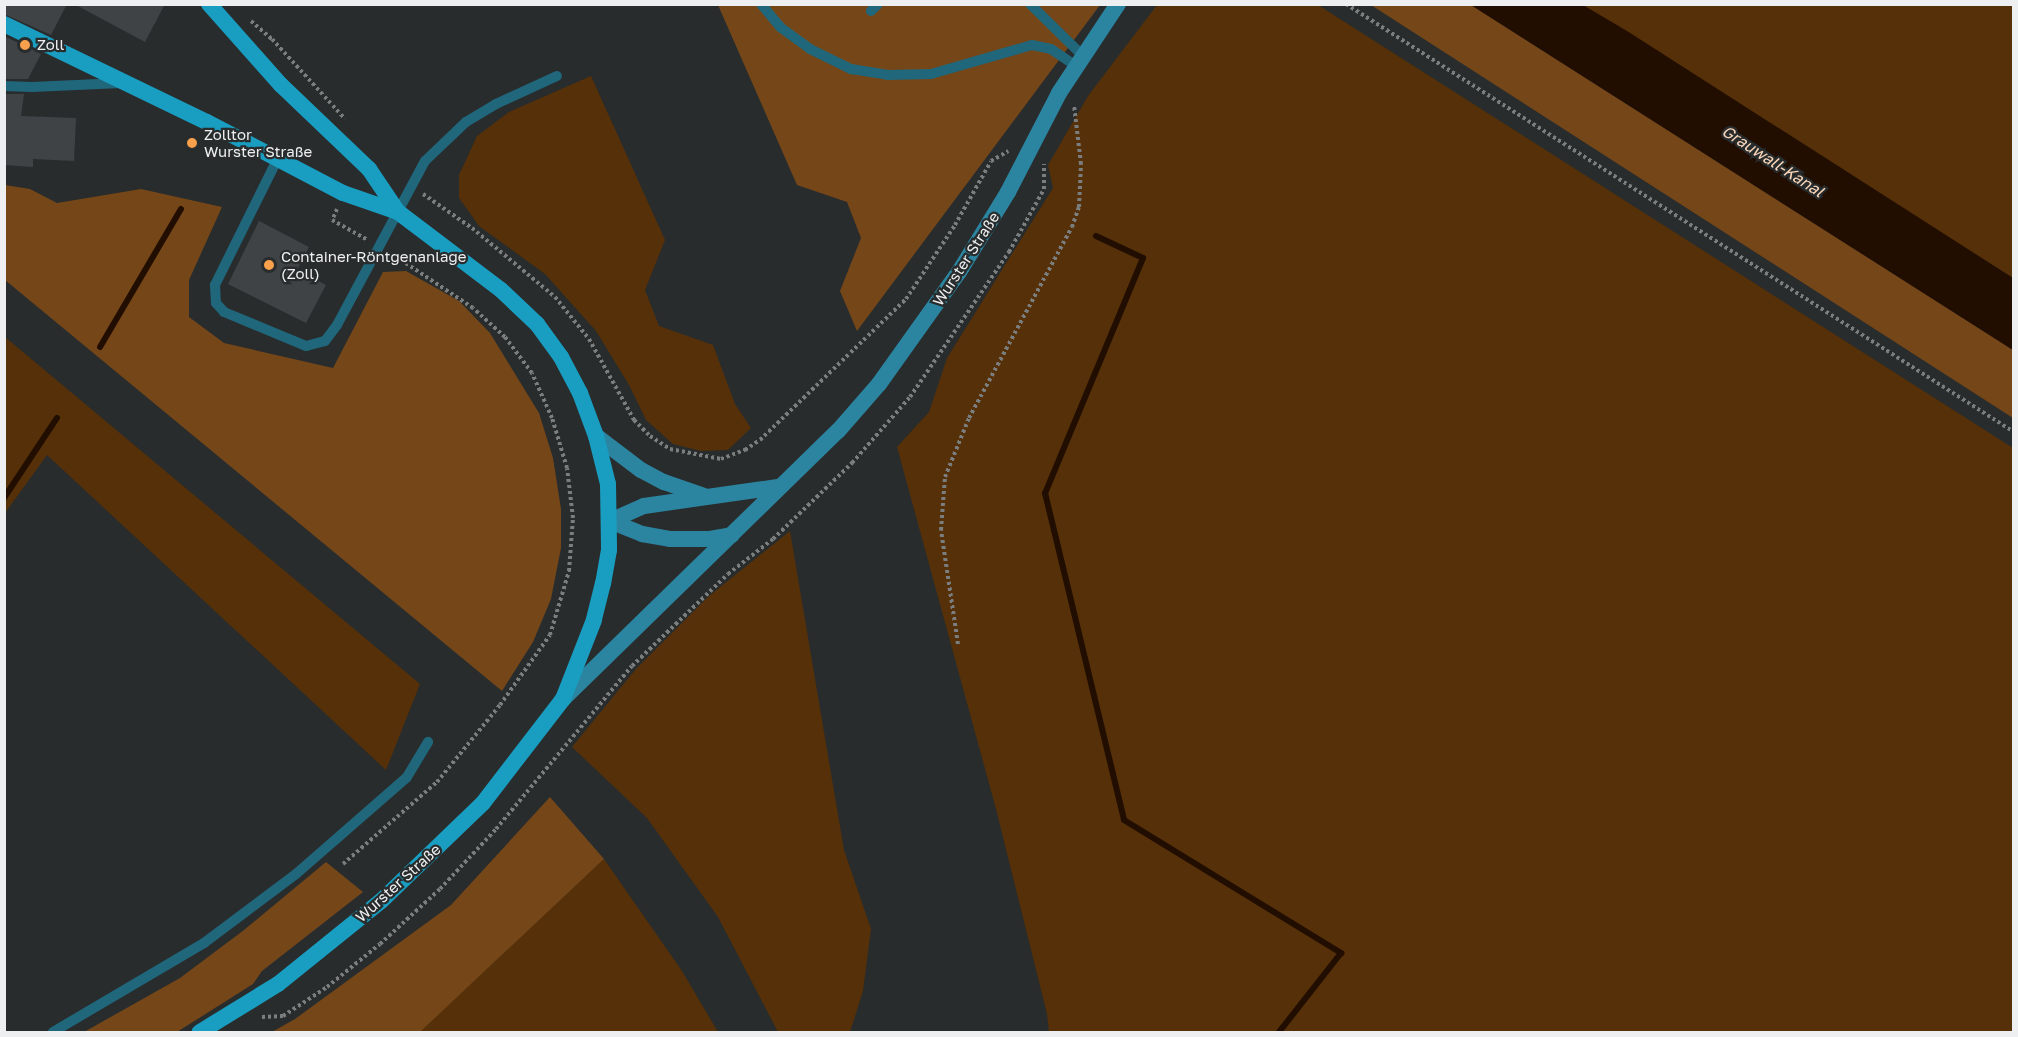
<!DOCTYPE html>
<html>
<head>
<meta charset="utf-8">
<style>
	body { margin:0 }
	#map { position:relative; width:2018px; height:1037px; overflow:hidden; background:#282c2d; font-family:"Golos Text",sans-serif }
	div>[style] { position:absolute }
	.green>* { inset:0; background:#553008 }
	.forest>* { inset:0; background:#754618 }
	.water>* { inset:0; background:#210e00 }
	.stream>* { height:6px; margin:-3px; padding:0 3px; transform-origin:3px; border-radius:3px; background:#210e00 }
	.building>* { inset:0; background:#3f4345 }
	.path>* { height:4px; margin-top:-2px; transform-origin:0; background:repeating-linear-gradient(90deg,#7b7e7f 0 3px,transparent 0 6px) }
	.service>* { height:10px; margin:-5px; padding:0 5px; transform-origin:5px; border-radius:5px; background:#20677c }
	.secondary>* { height:16px; margin:-8px; padding:0 8px; transform-origin:8px; border-radius:8px; background:#2b85a0 }
	.primary>* { height:16px; margin:-8px; padding:0 8px; transform-origin:8px; border-radius:8px; background:#199ec1 }
	.dots>* { width:16px; height:16px; translate:-50% -50%; box-sizing:border-box; border:3px solid #282c2d; border-radius:50% }
	span { translate:-50% -50%; white-space:nowrap; text-align:center; line-height:1.15; -webkit-text-stroke:4.5px #282c2d; paint-order:stroke }
	.poi-label { font-size:15px; color:#edeff0 }
	.left { translate:0 -50%; text-align:left }
	.street-label { font-size:15px; color:#edeff0 }
	.water-label { font-size:16px; color:#fbd7ba; font-style:italic }
	.frame { position:absolute; inset:0; border:6px solid #edeff0; pointer-events:none }
</style>
</head>
<body>
<div id="map">
	<div class="green">
		<div style="clip-path:polygon(1157px 5px,1318px 5px,2013px 448px,2013px 1032px,1049px 1032px,1047px 1014px,996px 809px,897px 447px,929px 412px,947px 358px,1053px 188px,1048px 165px,1088px 96px)"></div>
		<div style="clip-path:polygon(1576px 5px,2013px 5px,2013px 278px)"></div>
		<div style="clip-path:polygon(591px 76px,665px 240px,645px 290px,659px 326px,713px 345px,735px 404px,751px 428px,728px 450px,701px 451px,673px 444px,646px 420px,629px 385px,596px 331px,545px 274px,479px 226px,459px 198px,459px 175px,477px 136px,509px 112px)"></div>
		<div style="clip-path:polygon(5px 337px,420px 684px,386px 770px,47px 455px,5px 513px)"></div>
		<div style="clip-path:polygon(790px 531px,844px 850px,871px 929px,863px 991px,850px 1032px,778px 1032px,718px 917px,647px 818px,572px 747px,635px 670px,709px 596px)"></div>
		<div style="clip-path:polygon(604px 859px,682px 971px,718px 1032px,419px 1032px)"></div>
	</div>
	<div class="forest">
		<div style="clip-path:polygon(718px 5px,1100px 5px,857px 331px,840px 291px,861px 238px,847px 202px,797px 185px)"></div>
		<div style="clip-path:polygon(1371px 5px,1471px 5px,2013px 350px,2013px 418px)"></div>
		<div style="clip-path:polygon(5px 185px,30px 189px,57px 203px,141px 189px,222px 207px,189px 280px,189px 317px,224px 343px,333px 368px,383px 272px,406px 271px,459px 301px,490px 333px,539px 413px,553px 458px,561px 509px,561px 548px,551px 599px,533px 642px,502px 691px,5px 280px)"></div>
		<div style="clip-path:polygon(550px 797px,604px 859px,421px 1031px,272px 1032px,295px 1019px,451px 905px)"></div>
		<div style="clip-path:polygon(326px 862px,363px 892px,262px 971px,253px 984px,177px 1032px,84px 1032px,180px 978px,244px 930px)"></div>
	</div>
	<div class="water">
		<div style="clip-path:polygon(1471px 5px,1583px 5px,1627px 31px,2013px 278px,2013px 350px)"></div>
	</div>
	<div class="stream">
		<div style="left:1096px;top:236px;width:52px;rotate:25.1deg"></div>
		<div style="left:1143px;top:258px;width:255px;rotate:112.6deg"></div>
		<div style="left:1045px;top:493px;width:336px;rotate:76.4deg"></div>
		<div style="left:1124px;top:820px;width:255px;rotate:31.5deg"></div>
		<div style="left:1341px;top:953px;width:100px;rotate:128.1deg"></div>
		<div style="left:100px;top:347px;width:160px;rotate:-59.6deg"></div>
		<div style="left:4px;top:498px;width:96px;rotate:-56.5deg"></div>
	</div>
	<div class="building">
		<div style="clip-path:polygon(4px 4px,67px 4px,51px 35px,4px 14px)"></div>
		<div style="clip-path:polygon(74px 4px,165px 4px,145px 42px)"></div>
		<div style="clip-path:polygon(4px 36px,41px 54px,28px 79px,4px 79px)"></div>
		<div style="clip-path:polygon(4px 94px,24px 94px,21px 116px,76px 118px,74px 161px,33px 159px,33px 167px,4px 165px)"></div>
		<div style="clip-path:polygon(259px 221px,309px 247px,297px 270px,326px 285px,306px 323px,228px 284px)"></div>
	</div>
	<div class="path">
		<div style="left:1346px;top:4px;width:793px;rotate:32.65deg"></div>
		<div style="left:251px;top:21px;width:28px;rotate:41deg"></div>
		<div style="left:272px;top:39px;width:108px;rotate:47.6deg"></div>
		<div style="left:423px;top:194px;width:60px;rotate:34.8deg"></div>
		<div style="left:472px;top:228px;width:108px;rotate:39.7deg"></div>
		<div style="left:555px;top:297px;width:54px;rotate:51deg"></div>
		<div style="left:589px;top:339px;width:93px;rotate:60.9deg"></div>
		<div style="left:634px;top:420px;width:23px;rotate:45deg"></div>
		<div style="left:650px;top:436px;width:24px;rotate:33deg"></div>
		<div style="left:670px;top:449px;width:52px;rotate:11.1deg"></div>
		<div style="left:721px;top:459px;width:26px;rotate:-21deg"></div>
		<div style="left:745px;top:450px;width:18px;rotate:-34deg"></div>
		<div style="left:760px;top:440px;width:203px;rotate:-44deg"></div>
		<div style="left:906px;top:299px;width:89px;rotate:-56.5deg"></div>
		<div style="left:955px;top:225px;width:73px;rotate:-60.6deg"></div>
		<div style="left:991px;top:161px;width:20px;rotate:-30deg"></div>
		<div style="left:337px;top:209px;width:12px;rotate:114deg"></div>
		<div style="left:332px;top:220px;width:41px;rotate:29.1deg"></div>
		<div style="left:958px;top:644px;width:115px;rotate:-98.5deg"></div>
		<div style="left:941px;top:530px;width:53px;rotate:-85.7deg"></div>
		<div style="left:945px;top:477px;width:64px;rotate:-67.9deg"></div>
		<div style="left:969px;top:418px;width:217px;rotate:-61.7deg"></div>
		<div style="left:1072px;top:227px;width:21px;rotate:-71deg"></div>
		<div style="left:1079px;top:207px;width:43px;rotate:-87.3deg"></div>
		<div style="left:1081px;top:164px;width:59px;rotate:-96.8deg"></div>
		<div style="left:343px;top:864px;width:125px;rotate:-41.1deg"></div>
		<div style="left:437px;top:782px;width:99px;rotate:-50.7deg"></div>
		<div style="left:500px;top:705px;width:86px;rotate:-54.5deg"></div>
		<div style="left:550px;top:635px;width:67px;rotate:-73.5deg"></div>
		<div style="left:569px;top:571px;width:53px;rotate:-85.7deg"></div>
		<div style="left:573px;top:518px;width:50px;rotate:-96.8deg"></div>
		<div style="left:567px;top:468px;width:52px;rotate:-106.7deg"></div>
		<div style="left:552px;top:418px;width:49px;rotate:-114deg"></div>
		<div style="left:532px;top:373px;width:45px;rotate:-126.9deg"></div>
		<div style="left:505px;top:337px;width:43px;rotate:-137.8deg"></div>
		<div style="left:473px;top:308px;width:97px;rotate:-146.3deg"></div>
		<div style="left:262px;top:1017px;width:21px;rotate:-3deg"></div>
		<div style="left:283px;top:1016px;width:53px;rotate:-33.4deg"></div>
		<div style="left:327px;top:987px;width:68px;rotate:-39.1deg"></div>
		<div style="left:380px;top:944px;width:81px;rotate:-42.5deg"></div>
		<div style="left:440px;top:889px;width:82px;rotate:-47deg"></div>
		<div style="left:496px;top:829px;width:212px;rotate:-50.2deg"></div>
		<div style="left:632px;top:666px;width:133px;rotate:-43.8deg"></div>
		<div style="left:728px;top:574px;width:57px;rotate:-37.9deg"></div>
		<div style="left:773px;top:539px;width:110px;rotate:-43.9deg"></div>
		<div style="left:852px;top:463px;width:88px;rotate:-48.7deg"></div>
		<div style="left:910px;top:397px;width:176px;rotate:-55.7deg"></div>
		<div style="left:1009px;top:252px;width:72px;rotate:-60.9deg"></div>
		<div style="left:1044px;top:189px;width:25px;rotate:-90deg"></div>
	</div>
	<div class="service">
		<div style="left:761px;top:4px;width:30px;rotate:50deg"></div>
		<div style="left:780px;top:27px;width:37px;rotate:36deg"></div>
		<div style="left:810px;top:49px;width:46px;rotate:26deg"></div>
		<div style="left:851px;top:69px;width:36px;rotate:9deg"></div>
		<div style="left:887px;top:75px;width:44px;rotate:-1.3deg"></div>
		<div style="left:931px;top:74px;width:105px;rotate:-16deg"></div>
		<div style="left:1032px;top:45px;width:19px;rotate:12deg"></div>
		<div style="left:1051px;top:49px;width:30px;rotate:34deg"></div>
		<div style="left:1030px;top:4px;width:73px;rotate:44.4deg"></div>
		<div style="left:871px;top:11px;width:10px;rotate:-45deg"></div>
		<div style="left:4px;top:86px;width:28px;rotate:2deg"></div>
		<div style="left:32px;top:87px;width:89px;rotate:-2.6deg"></div>
		<div style="left:278px;top:158px;width:142px;rotate:116.4deg"></div>
		<div style="left:215px;top:285px;width:18px;rotate:87deg"></div>
		<div style="left:216px;top:303px;width:12px;rotate:48deg"></div>
		<div style="left:224px;top:312px;width:89px;rotate:22.5deg"></div>
		<div style="left:306px;top:346px;width:20px;rotate:-15deg"></div>
		<div style="left:325px;top:341px;width:20px;rotate:-53deg"></div>
		<div style="left:337px;top:325px;width:186px;rotate:-61.8deg"></div>
		<div style="left:425px;top:161px;width:57px;rotate:-43.6deg"></div>
		<div style="left:466px;top:122px;width:35px;rotate:-31deg"></div>
		<div style="left:496px;top:104px;width:67px;rotate:-24.7deg"></div>
		<div style="left:53px;top:1032px;width:175px;rotate:-30.5deg"></div>
		<div style="left:204px;top:943px;width:115px;rotate:-36.9deg"></div>
		<div style="left:296px;top:874px;width:147px;rotate:-41.1deg"></div>
		<div style="left:407px;top:777px;width:41px;rotate:-59deg"></div>
	</div>
	<div class="secondary">
		<div style="left:596px;top:436px;width:56px;rotate:37.1deg"></div>
		<div style="left:641px;top:470px;width:26px;rotate:28deg"></div>
		<div style="left:664px;top:482px;width:42px;rotate:19.3deg"></div>
		<div style="left:610px;top:521px;width:37px;rotate:-24deg"></div>
		<div style="left:644px;top:506px;width:135px;rotate:-8.1deg"></div>
		<div style="left:610px;top:521px;width:35px;rotate:22deg"></div>
		<div style="left:642px;top:534px;width:28px;rotate:10deg"></div>
		<div style="left:670px;top:539px;width:40px"></div>
		<div style="left:710px;top:539px;width:22px;rotate:-10deg"></div>
		<div style="left:563px;top:699px;width:384px;rotate:-44.3deg"></div>
		<div style="left:838px;top:431px;width:62px;rotate:-48.9deg"></div>
		<div style="left:879px;top:384px;width:138px;rotate:-54.5deg"></div>
		<div style="left:959px;top:272px;width:94px;rotate:-58.5deg"></div>
		<div style="left:1008px;top:192px;width:111px;rotate:-62.7deg"></div>
		<div style="left:1059px;top:93px;width:107px;rotate:-56.5deg"></div>
	</div>
	<div class="primary">
		<div style="left:209px;top:4px;width:108px;rotate:48.4deg"></div>
		<div style="left:281px;top:85px;width:122px;rotate:43.7deg"></div>
		<div style="left:369px;top:169px;width:52px;rotate:56deg"></div>
		<div style="left:4px;top:24px;width:225px;rotate:25.8deg"></div>
		<div style="left:207px;top:122px;width:153px;rotate:27.6deg"></div>
		<div style="left:343px;top:193px;width:58px;rotate:19.1deg"></div>
		<div style="left:398px;top:212px;width:129px;rotate:37.1deg"></div>
		<div style="left:501px;top:290px;width:50px;rotate:43.4deg"></div>
		<div style="left:537px;top:324px;width:41px;rotate:54deg"></div>
		<div style="left:561px;top:357px;width:41px;rotate:62.2deg"></div>
		<div style="left:580px;top:393px;width:46px;rotate:69.6deg"></div>
		<div style="left:596px;top:436px;width:49px;rotate:76deg"></div>
		<div style="left:608px;top:484px;width:66px;rotate:89.1deg"></div>
		<div style="left:609px;top:550px;width:34px;rotate:100deg"></div>
		<div style="left:603px;top:583px;width:38px;rotate:104deg"></div>
		<div style="left:594px;top:620px;width:85px;rotate:111.4deg"></div>
		<div style="left:563px;top:699px;width:131px;rotate:127.6deg"></div>
		<div style="left:483px;top:803px;width:141px;rotate:136.1deg"></div>
		<div style="left:381px;top:901px;width:132px;rotate:141.1deg"></div>
		<div style="left:278px;top:984px;width:92px;rotate:148.4deg"></div>
	</div>
	<div class="dots">
		<div style="left:25px;top:45px;background:#f8a04b"></div>
		<div style="left:192px;top:143px;background:#f8a04b"></div>
		<div style="left:269px;top:265px;background:#f8a04b"></div>
	</div>
	<div class="poi-label">
		<span class="left" style="left:37px;top:45px">Zoll</span>
		<span class="left" style="left:204px;top:143px">Zolltor<br>Wurster Straße</span>
		<span class="left" style="left:281px;top:265px">Container-Röntgenanlage<br>(Zoll)</span>
	</div>
	<div class="street-label">
		<span style="left:966px;top:259px;rotate:-57deg">Wurster Straße</span>
		<span style="left:398px;top:883px;rotate:-42deg">Wurster Straße</span>
	</div>
	<div class="water-label">
		<span style="left:1773px;top:161px;rotate:33deg">Grauwall-Kanal</span>
	</div>
	<div class="frame"></div>
</div>
</body>
</html>
